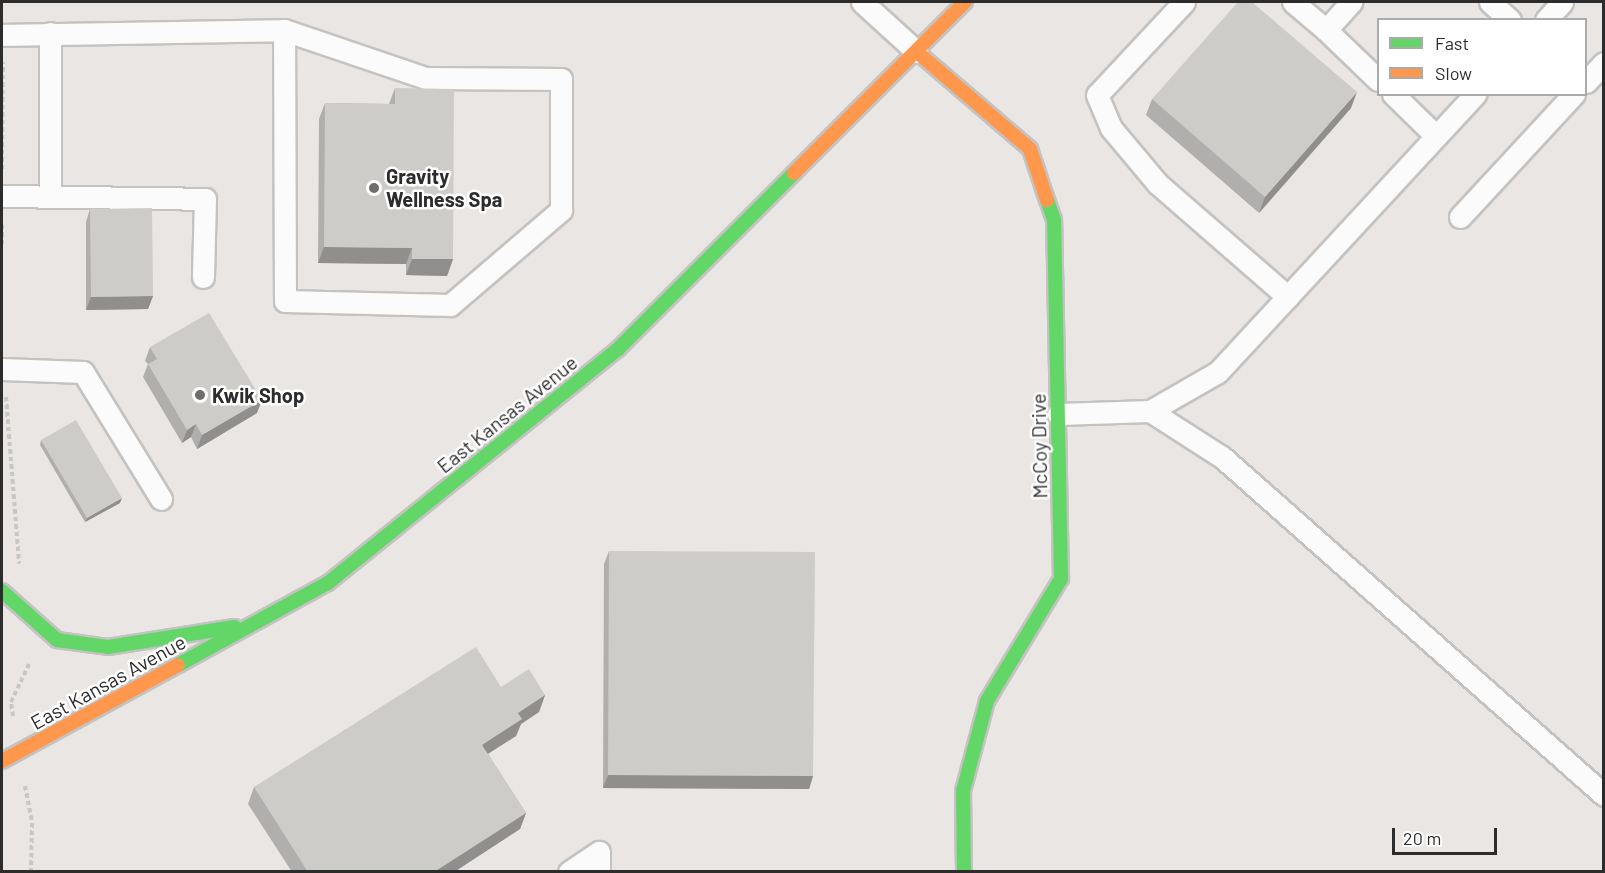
<!DOCTYPE html>
<html>
<head>
<meta charset="utf-8">
<style>
	body { margin:0 }
	#map { position:relative; width:1605px; height:873px; overflow:hidden; background:#e9e6e3; font-family:Barlow,sans-serif }
	div>[style] { position:absolute }
	.path>* { height:4px; margin-top:-2px; transform-origin:0; background:repeating-linear-gradient(90deg,#c7c7c6 0 4.5px,transparent 0 7.5px) }
	.roads { filter:drop-shadow(2px 0 #c4c3c2) drop-shadow(-2px 0 #c4c3c2) drop-shadow(0 2px #c4c3c2) drop-shadow(0 -2px #c4c3c2) }
	.lane>* { height:21px; margin:-10.5px; padding:0 10.5px; transform-origin:10.5px; border-radius:10.5px; background:#fcfbfb }
	.fast>* { height:14px; margin:-7px; padding:0 7px; transform-origin:7px; border-radius:7px; background:#63d668 }
	.slow>* { height:14px; margin:-7px; padding:0 7px; transform-origin:7px; border-radius:7px; background:#ff974d }
	.wall>* { inset:0; background:#b1afad }
	.shaded-wall>* { inset:0; background:#908f8d }
	.building>* { inset:0; background:#ceccc9 }
	.dots>* { width:16px; height:16px; translate:-50% -50%; box-sizing:border-box; border:3px solid #fff; border-radius:50% }
	span { translate:-50% -50%; white-space:nowrap; text-align:center; line-height:1.15; -webkit-text-stroke:5px #fff; paint-order:stroke }
	.poi-label { font-size:20px; color:#2c2c2c; font-weight:700 }
	.left { translate:0 -50%; text-align:left }
	.street-label { font-size:20px; color:#2c2c2c }
	.frame { position:absolute; inset:0; border:3px solid #2c2c2c; pointer-events:none }
	.legend { position:absolute; left:1377px; top:18px; width:210px; height:78px; box-sizing:border-box; background:#fff; border:2px solid #ababab; margin:0; padding:8px 10px; list-style:none; font-size:18px; color:#2c2c2c }
	.legend li { display:flex; align-items:center; gap:12px; height:30px }
	.legend b { width:30px; border:2px solid #ababab }
	.scale { position:absolute; left:1392px; top:828px; width:105px; height:27px; box-sizing:border-box; border:3px solid #2c2c2c; border-top:0; padding-left:8px; font-size:18px; line-height:21px; white-space:nowrap; color:#2c2c2c; -webkit-text-stroke:4px #fff; paint-order:stroke }
</style>
</head>
<body>
<div id="map">
	<div class="path">
		<div style="left:2px;top:169px;width:107px;rotate:-89.5deg"></div>
		<div style="left:2px;top:244px;width:20px;rotate:-90deg"></div>
		<div style="left:6px;top:397px;width:167px;rotate:85.5deg"></div>
		<div style="left:13px;top:716px;width:14px;rotate:-98deg"></div>
		<div style="left:11px;top:702px;width:44px;rotate:-64.6deg"></div>
		<div style="left:25px;top:786px;width:38px;rotate:79deg"></div>
		<div style="left:32px;top:823px;width:49px;rotate:91.2deg"></div>
	</div>
	<div class="roads">
		<div class="lane">
			<div style="left:862px;top:2px;width:74px;rotate:42.3deg"></div>
			<div style="left:1184px;top:2px;width:127px;rotate:133.1deg"></div>
			<div style="left:1097px;top:95px;width:36px;rotate:67deg"></div>
			<div style="left:1111px;top:128px;width:73px;rotate:50deg"></div>
			<div style="left:1158px;top:184px;width:172px;rotate:41deg"></div>
			<div style="left:1293px;top:2px;width:43px;rotate:40.3deg"></div>
			<div style="left:1326px;top:30px;width:38px;rotate:-48deg"></div>
			<div style="left:1490px;top:2px;width:27px;rotate:42deg"></div>
			<div style="left:1546px;top:20px;width:24px;rotate:-48deg"></div>
			<div style="left:1326px;top:30px;width:72px;rotate:43.9deg"></div>
			<div style="left:2px;top:35px;width:282px;rotate:-1deg"></div>
			<div style="left:284px;top:30px;width:150px;rotate:18.7deg"></div>
			<div style="left:426px;top:78px;width:135px;rotate:0.4deg"></div>
			<div style="left:561px;top:79px;width:131px;rotate:90deg"></div>
			<div style="left:561px;top:210px;width:146px;rotate:139.4deg"></div>
			<div style="left:450px;top:305px;width:165px;rotate:-178.6deg"></div>
			<div style="left:285px;top:301px;width:271px;rotate:-90.2deg"></div>
			<div style="left:1586px;top:82px;width:26px;rotate:-47deg"></div>
			<div style="left:1393px;top:94px;width:60px;rotate:44.3deg"></div>
			<div style="left:2px;top:196px;width:203px;rotate:0.8deg"></div>
			<div style="left:205px;top:199px;width:78px;rotate:91.5deg"></div>
			<div style="left:50px;top:197px;width:164px;rotate:-90deg"></div>
			<div style="left:1460px;top:217px;width:168px;rotate:-47.2deg"></div>
			<div style="left:2px;top:369px;width:81px;rotate:2.1deg"></div>
			<div style="left:83px;top:372px;width:149px;rotate:58.4deg"></div>
			<div style="left:1150px;top:411px;width:78px;rotate:-29.8deg"></div>
			<div style="left:1218px;top:372px;width:379px;rotate:-47.2deg"></div>
			<div style="left:1058px;top:414px;width:92px;rotate:-1.9deg"></div>
			<div style="left:1150px;top:411px;width:85px;rotate:32.6deg"></div>
			<div style="left:1222px;top:457px;width:510px;rotate:41.5deg"></div>
			<div style="left:569px;top:872px;width:36px;rotate:-34deg"></div>
			<div style="left:599px;top:852px;width:20px;rotate:90deg"></div>
		</div>
		<div class="fast">
			<div style="left:2px;top:591px;width:74px;rotate:41.7deg"></div>
			<div style="left:57px;top:640px;width:51px;rotate:7.8deg"></div>
			<div style="left:108px;top:647px;width:128px;rotate:-9deg"></div>
			<div style="left:178px;top:665px;width:171px;rotate:-28.7deg"></div>
			<div style="left:328px;top:583px;width:373px;rotate:-38.9deg"></div>
			<div style="left:618px;top:349px;width:249px;rotate:-45deg"></div>
			<div style="left:964px;top:872px;width:81px;rotate:-90.7deg"></div>
			<div style="left:963px;top:791px;width:93px;rotate:-75.1deg"></div>
			<div style="left:987px;top:701px;width:143px;rotate:-58.8deg"></div>
			<div style="left:1061px;top:579px;width:359px;rotate:-91.1deg"></div>
			<div style="left:1054px;top:220px;width:21px;rotate:-109deg"></div>
		</div>
		<div class="slow">
			<div style="left:917px;top:52px;width:149px;rotate:40.6deg"></div>
			<div style="left:1030px;top:149px;width:54px;rotate:71.6deg"></div>
			<div style="left:794px;top:173px;width:242px;rotate:-45deg"></div>
			<div style="left:2px;top:761px;width:200px;rotate:-28.6deg"></div>
		</div>
	</div>
	<div class="wall">
		<div style="clip-path:polygon(395px 88px,453px 259px,447px 276px,406px 275px,406px 264px,318px 263px,319px 119px,325px 103px,389px 104px)"></div>
		<div style="clip-path:polygon(1152px 99px,1351px 108px,1259px 213px,1146px 115px)"></div>
		<div style="clip-path:polygon(90px 209px,153px 296px,148px 309px,86px 310px,86px 222px)"></div>
		<div style="clip-path:polygon(150px 347px,257px 413px,197px 449px,191px 437px,182px 443px,143px 377px,148px 364px,145px 361px)"></div>
		<div style="clip-path:polygon(41px 440px,120px 503px,85px 522px,40px 445px)"></div>
		<div style="clip-path:polygon(609px 551px,813px 776px,809px 789px,603px 788px,604px 564px)"></div>
		<div style="clip-path:polygon(501px 687px,545px 695px,539px 712px,521px 724px,516px 736px,488px 754px,526px 813px,520px 829px,454px 872px,292px 872px,248px 804px,254px 787px)"></div>
	</div>
	<div class="shaded-wall">
		<div style="clip-path:polygon(1357px 92px,1351px 108px,1259px 213px,1265px 197px)"></div>
		<div style="clip-path:polygon(324px 247px,412px 248px,406px 264px,318px 263px)"></div>
		<div style="clip-path:polygon(412px 259px,453px 259px,447px 276px,406px 275px)"></div>
		<div style="clip-path:polygon(153px 296px,148px 309px,86px 310px,91px 297px)"></div>
		<div style="clip-path:polygon(262px 400px,257px 413px,197px 449px,202px 435px)"></div>
		<div style="clip-path:polygon(196px 424px,191px 437px,182px 443px,187px 430px)"></div>
		<div style="clip-path:polygon(122px 498px,120px 503px,85px 522px,87px 518px)"></div>
		<div style="clip-path:polygon(545px 695px,539px 712px,521px 724px,516px 736px,476px 761px,482px 745px,518px 713px)"></div>
		<div style="clip-path:polygon(608px 775px,813px 776px,809px 789px,603px 788px)"></div>
		<div style="clip-path:polygon(526px 813px,520px 829px,454px 872px,434px 872px)"></div>
	</div>
	<div class="building">
		<div style="clip-path:polygon(1238px 2px,1252px 2px,1357px 92px,1265px 197px,1152px 99px)"></div>
		<div style="clip-path:polygon(395px 88px,454px 89px,453px 259px,412px 259px,412px 248px,324px 247px,325px 103px,395px 104px)"></div>
		<div style="clip-path:polygon(152px 208px,153px 296px,91px 297px,90px 209px)"></div>
		<div style="clip-path:polygon(209px 313px,262px 400px,202px 435px,196px 424px,187px 430px,148px 364px,157px 359px,150px 347px)"></div>
		<div style="clip-path:polygon(76px 420px,122px 498px,87px 518px,41px 440px)"></div>
		<div style="clip-path:polygon(609px 551px,815px 552px,813px 776px,608px 775px)"></div>
		<div style="clip-path:polygon(476px 647px,501px 687px,529px 669px,545px 695px,518px 713px,522px 719px,482px 745px,526px 813px,434px 872px,308px 872px,254px 787px)"></div>
	</div>
	<div class="dots">
		<div style="left:374px;top:188px;background:#6e6d6c"></div>
		<div style="left:200px;top:395px;background:#6e6d6c"></div>
	</div>
	<div class="poi-label">
		<span class="left" style="left:386px;top:188px">Gravity<br>Wellness Spa</span>
		<span class="left" style="left:212px;top:395px">Kwik Shop</span>
	</div>
	<div class="street-label">
		<span style="left:507px;top:414px;rotate:-39deg">East Kansas Avenue</span>
		<span style="left:1039px;top:446px;rotate:-91deg">McCoy Drive</span>
		<span style="left:108px;top:682px;rotate:-29deg">East Kansas Avenue</span>
	</div>
	<div class="frame"></div>
	<ul class="legend">
	<li><b style="height:8px;background:#63d668"></b>Fast</li>
	<li><b style="height:8px;background:#ff974d"></b>Slow</li>
	</ul>
	<div class="scale">20 m</div>
</div>
</body>
</html>
